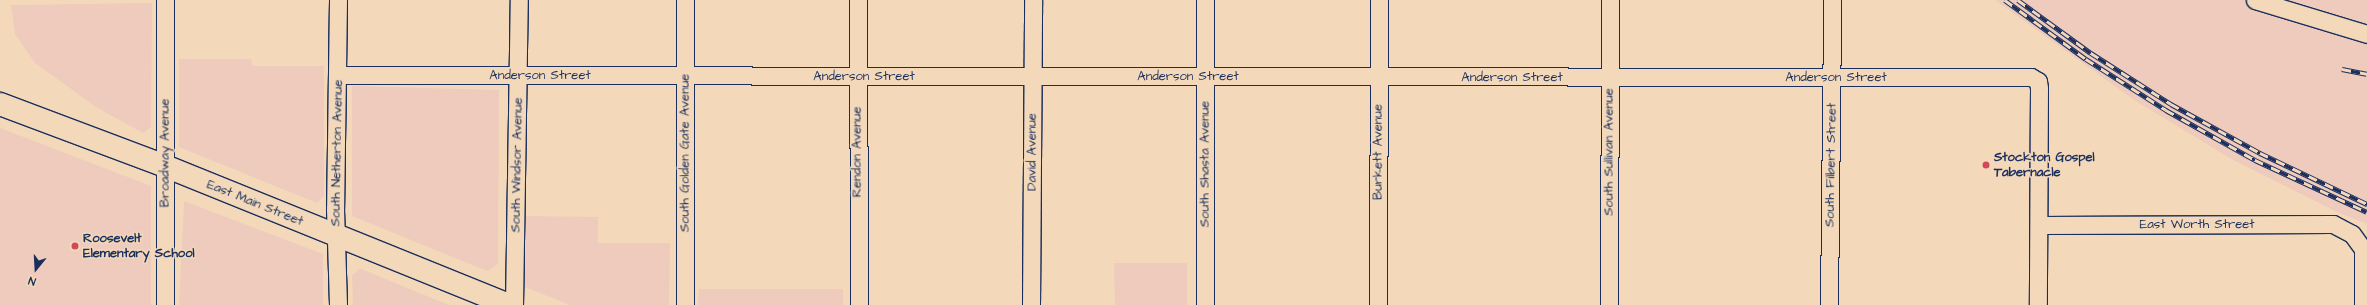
<!DOCTYPE html>
<html>
<head>
<meta charset="utf-8">
<style>
	body { margin:0 }
	#map { position:relative; width:2367px; height:305px; overflow:hidden; background:#f3d9ba; font-family:"Architects Daughter",sans-serif }
	div>[style] { position:absolute }
	.built>* { inset:0; background:#eecbbc }
	.roads { filter:drop-shadow(1px 0 #1b2f5e) drop-shadow(-1px 0 #1b2f5e) drop-shadow(0 1px #1b2f5e) drop-shadow(0 -1px #1b2f5e) }
	.minor>* { height:17px; margin:-8.5px; padding:0 8.5px; transform-origin:8.5px; border-radius:8.5px; background:#f3d9ba }
	.major>* { height:22px; margin:-11px; padding:0 11px; transform-origin:11px; border-radius:11px; background:#f3d9ba }
	.rail>* { height:4.5px; margin-top:-2.25px; transform-origin:0; background:repeating-linear-gradient(90deg,#f3d9ba 0 9px,#1b2f5e 0 18px); box-sizing:border-box; border-block:1px solid #1b2f5e }
	.dots>* { width:11px; height:11px; translate:-50% -50%; box-sizing:border-box; border:2px solid #f3d9ba; border-radius:50% }
	span { translate:-50% -50%; white-space:nowrap; text-align:center; line-height:1.15; -webkit-text-stroke:3px #f3d9ba; paint-order:stroke }
	.street-label { font-size:13px; color:#1b2f5e }
	.poi-label { font-size:13px; color:#1b2f5e; font-weight:700 }
	.left { translate:0 -50%; text-align:left }
	.north { position:absolute; left:16px; top:249px; width:40px; height:40px; -webkit-text-stroke:3px #f3d9ba; paint-order:stroke; rotate:198deg; font-size:11px; font-weight:700; line-height:16px; text-align:center; color:#1b2f5e }
	.north::after { content:''; display:block; margin:auto; width:14px; height:18px; background:#1b2f5e; clip-path:polygon(50% 0,100% 100%,50% 72%,0 100%) }
</style>
</head>
<body>
<div id="map">
	<div class="built">
		<div style="clip-path:polygon(1995px 0,2367px 0,2367px 224px,2337px 212px,2233px 160px,2134px 100px)"></div>
		<div style="clip-path:polygon(152px 3px,151px 127px,143px 133px,96px 107px,35px 63px,15px 34px,11px 5px)"></div>
		<div style="clip-path:polygon(179px 59px,251px 59px,252px 66px,324px 66px,324px 196px,317px 203px,179px 147px)"></div>
		<div style="clip-path:polygon(352px 86px,499px 90px,498px 264px,487px 271px,352px 216px)"></div>
		<div style="clip-path:polygon(0 128px,151px 186px,151px 305px,0 305px)"></div>
		<div style="clip-path:polygon(184px 201px,323px 254px,323px 305px,179px 305px)"></div>
		<div style="clip-path:polygon(526px 216px,598px 217px,598px 243px,670px 243px,669px 305px,570px 305px,525px 287px)"></div>
		<div style="clip-path:polygon(1114px 263px,1187px 263px,1187px 305px,1115px 305px)"></div>
		<div style="clip-path:polygon(360px 269px,361px 269px,449px 305px,353px 305px,352px 275px)"></div>
		<div style="clip-path:polygon(699px 289px,843px 289px,843px 305px,698px 305px)"></div>
	</div>
	<div class="roads">
		<div class="minor">
			<div style="left:165px;top:0;width:305px;rotate:90deg"></div>
			<div style="left:338px;top:0;width:209px;rotate:90.8deg"></div>
			<div style="left:335px;top:209px;width:96px;rotate:88.2deg"></div>
			<div style="left:858px;top:0;width:305px;rotate:89.8deg"></div>
			<div style="left:2255px;top:0;width:117px;rotate:16.9deg"></div>
			<div style="left:338px;top:75px;width:1693px;rotate:0.07deg"></div>
			<div style="left:2031px;top:77px;width:8px;rotate:30deg"></div>
			<div style="left:2038px;top:81px;width:7px;rotate:82deg"></div>
			<div style="left:2039px;top:88px;width:217px;rotate:90.3deg"></div>
			<div style="left:2039px;top:225px;width:294px;rotate:-0.2deg"></div>
			<div style="left:2333px;top:224px;width:21px;rotate:28deg"></div>
			<div style="left:2352px;top:234px;width:19px;rotate:54deg"></div>
			<div style="left:2363px;top:249px;width:56px;rotate:90deg"></div>
			<div style="left:514px;top:305px;width:305px;rotate:-89.1deg"></div>
			<div style="left:685px;top:305px;width:305px;rotate:-90deg"></div>
			<div style="left:1031px;top:305px;width:305px;rotate:-89.6deg"></div>
			<div style="left:1205px;top:305px;width:305px;rotate:-90deg"></div>
			<div style="left:1378px;top:305px;width:305px;rotate:-89.8deg"></div>
			<div style="left:1609px;top:305px;width:305px;rotate:-89.8deg"></div>
			<div style="left:1829px;top:305px;width:305px;rotate:-89.4deg"></div>
		</div>
		<div class="major">
			<div style="left:0;top:104px;width:176px;rotate:20.6deg"></div>
			<div style="left:165px;top:166px;width:371px;rotate:22deg"></div>
		</div>
	</div>
	<div class="rail">
		<div style="left:2005px;top:0;width:100px;rotate:36.1deg"></div>
		<div style="left:2086px;top:59px;width:95px;rotate:32.5deg"></div>
		<div style="left:2166px;top:110px;width:102px;rotate:29.3deg"></div>
		<div style="left:2255px;top:160px;width:123px;rotate:24.9deg"></div>
		<div style="left:2018px;top:0;width:90px;rotate:36deg"></div>
		<div style="left:2091px;top:53px;width:95px;rotate:32.5deg"></div>
		<div style="left:2171px;top:104px;width:102px;rotate:28.8deg"></div>
		<div style="left:2260px;top:153px;width:119px;rotate:25.5deg"></div>
		<div style="left:2342px;top:69px;width:25px;rotate:11deg"></div>
	</div>
	<div class="dots">
		<div style="left:1986px;top:165px;background:#d1495b"></div>
		<div style="left:75px;top:246px;background:#d1495b"></div>
	</div>
	<div class="street-label">
		<span style="left:540px;top:75px">Anderson Street</span>
		<span style="left:864px;top:76px">Anderson Street</span>
		<span style="left:1188px;top:76px">Anderson Street</span>
		<span style="left:1512px;top:77px">Anderson Street</span>
		<span style="left:1836px;top:77px">Anderson Street</span>
		<span style="left:857px;top:152px;rotate:-90deg">Rendon Avenue</span>
		<span style="left:1032px;top:152px;rotate:-90deg">David Avenue</span>
		<span style="left:1378px;top:152px;rotate:-90deg">Burkett Avenue</span>
		<span style="left:1609px;top:152px;rotate:-90deg">South Sullivan Avenue</span>
		<span style="left:165px;top:153px;rotate:-90deg">Broadway Avenue</span>
		<span style="left:337px;top:153px;rotate:-89deg">South Netherton Avenue</span>
		<span style="left:685px;top:153px;rotate:-90deg">South Golden Gate Avenue</span>
		<span style="left:1205px;top:164px;rotate:-90deg">South Shasta Avenue</span>
		<span style="left:517px;top:165px;rotate:-89deg">South Windsor Avenue</span>
		<span style="left:1831px;top:165px;rotate:-89deg">South Filbert Street</span>
		<span style="left:255px;top:203px;rotate:22deg">East Main Street</span>
		<span style="left:2197px;top:224px">East Worth Street</span>
	</div>
	<div class="poi-label">
		<span class="left" style="left:1994px;top:165px">Stockton Gospel<br>Tabernacle</span>
		<span class="left" style="left:83px;top:246px">Roosevelt<br>Elementary School</span>
	</div>
	<div class="north">N</div>
</div>
</body>
</html>
